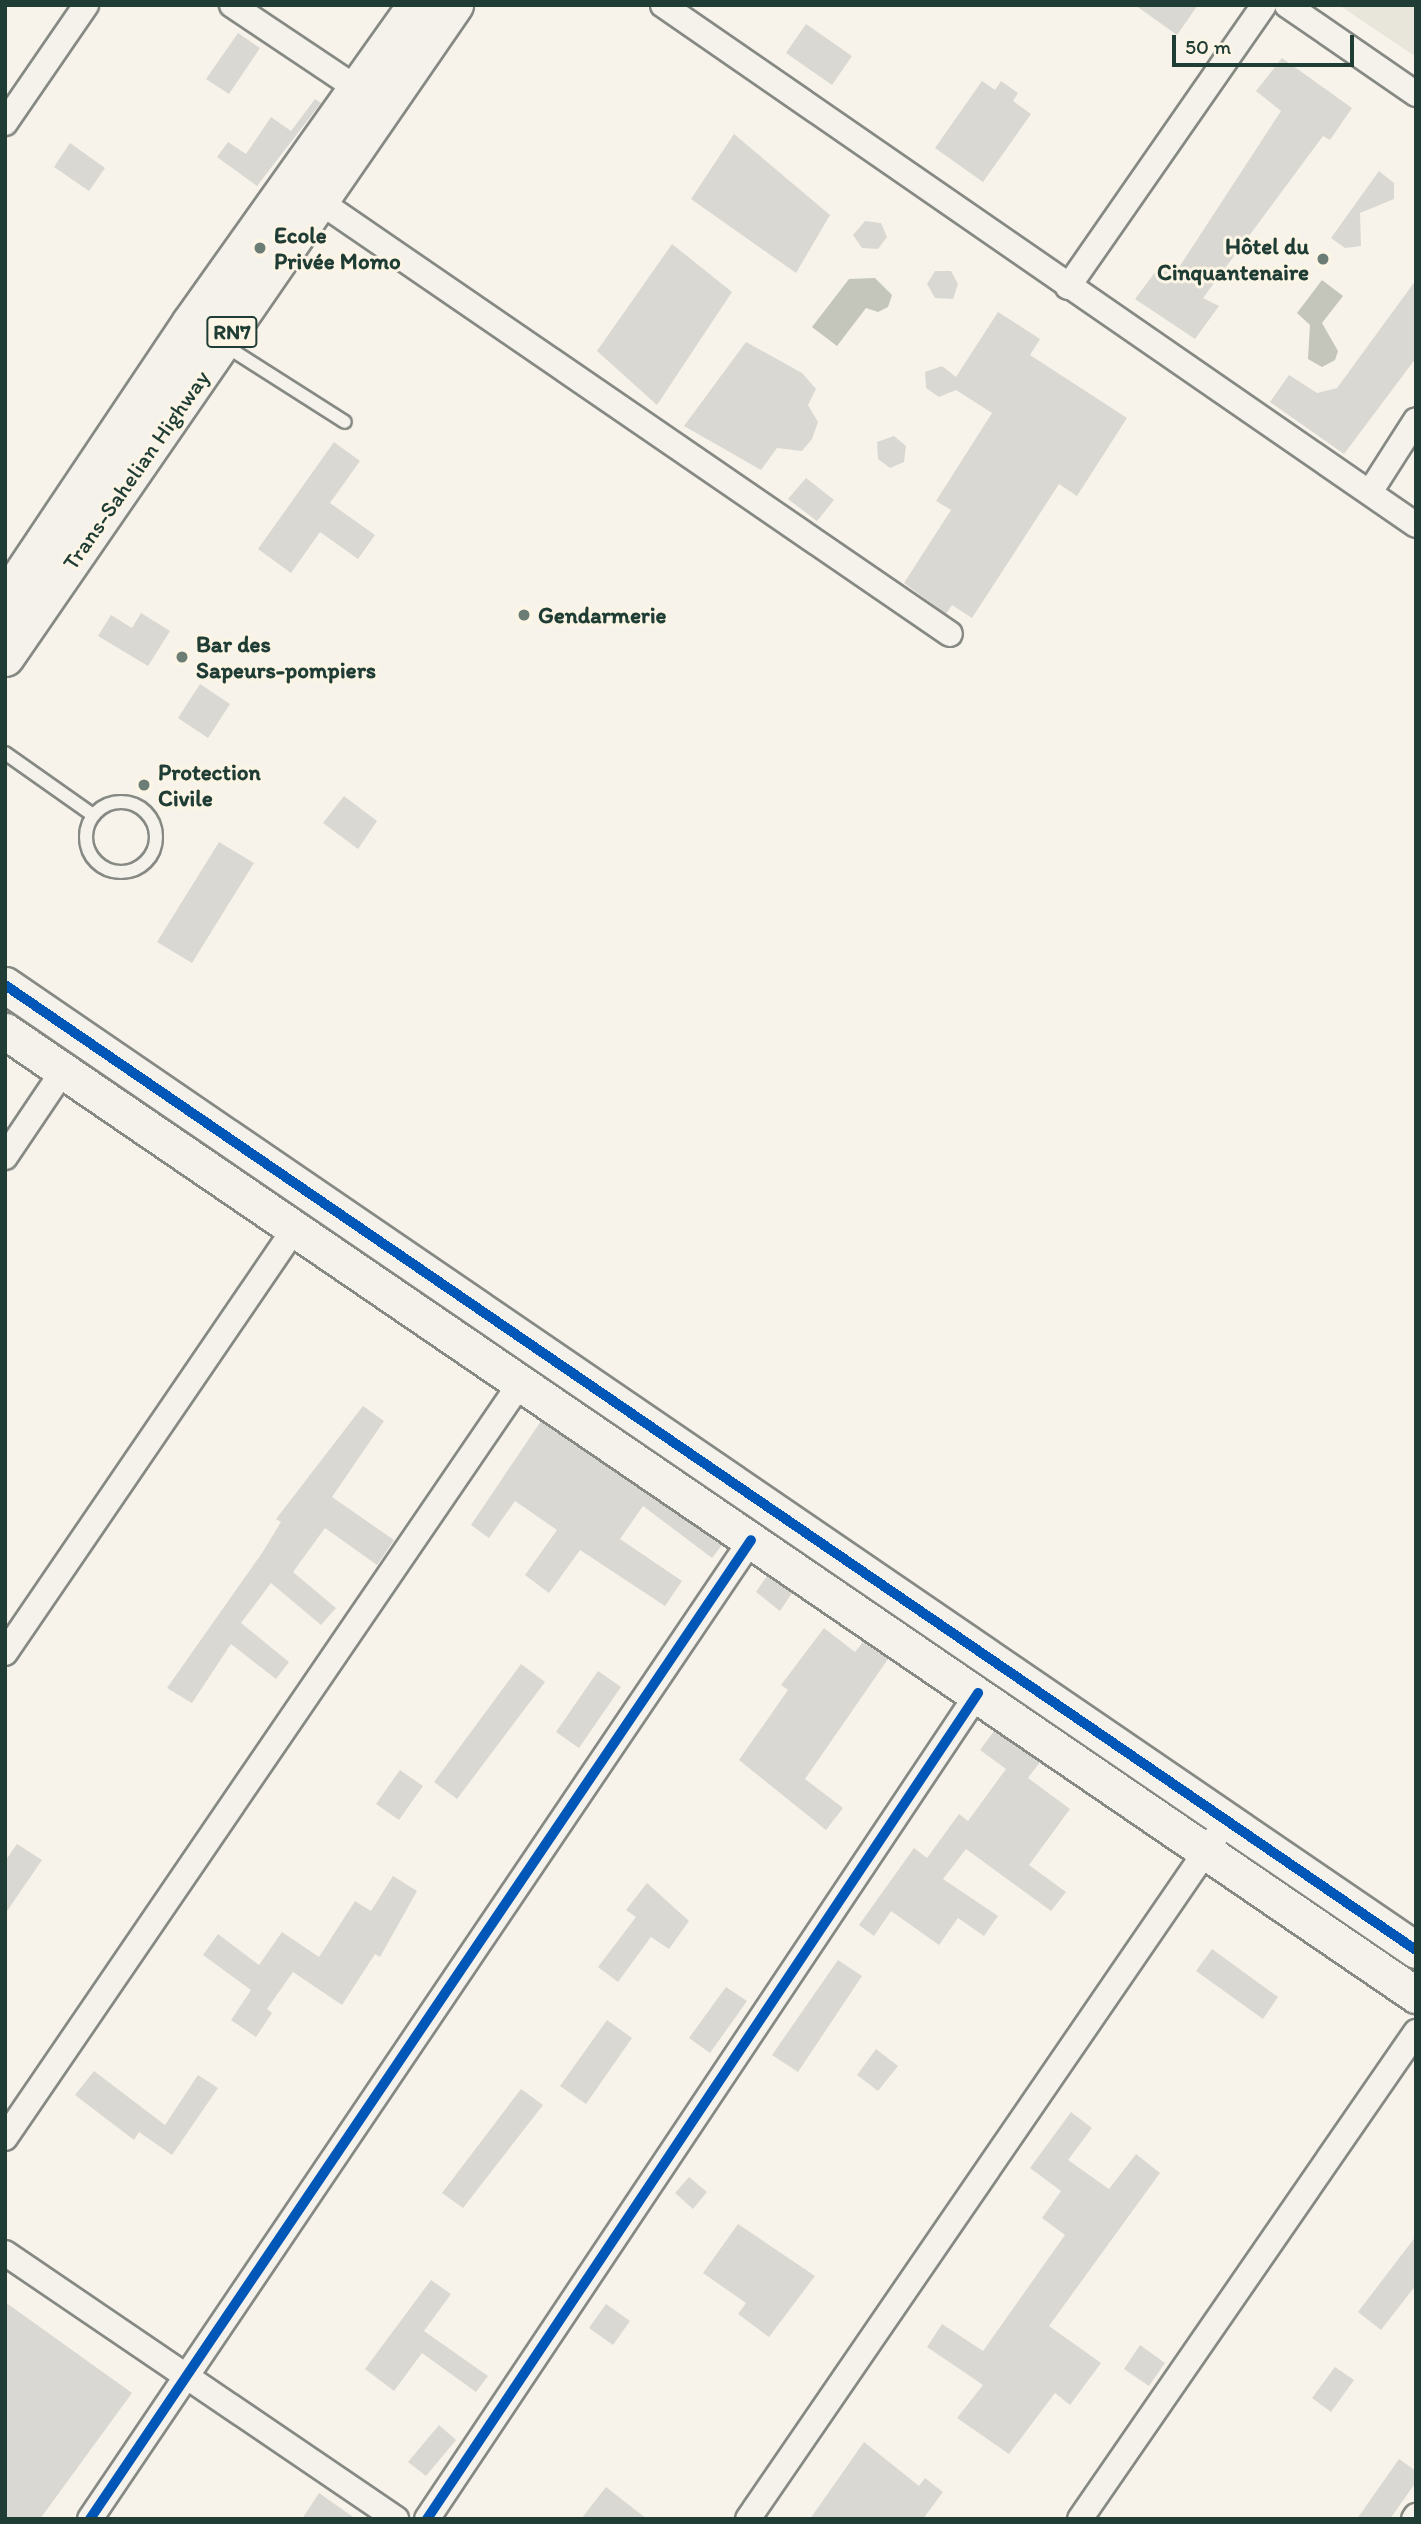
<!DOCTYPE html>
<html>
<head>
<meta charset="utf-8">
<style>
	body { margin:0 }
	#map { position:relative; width:1421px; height:2524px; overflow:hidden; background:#f7f3ea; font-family:Itim,sans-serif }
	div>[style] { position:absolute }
	.green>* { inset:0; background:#e8e5da }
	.water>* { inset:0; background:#c4c6bb }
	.building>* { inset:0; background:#dad8d2 }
	.roads { filter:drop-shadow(2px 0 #868984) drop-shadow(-2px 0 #868984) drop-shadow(0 2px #868984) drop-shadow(0 -2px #868984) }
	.lane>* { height:12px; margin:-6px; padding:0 6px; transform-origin:6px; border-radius:6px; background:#f5f2ec }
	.lane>.ring { margin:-6px; padding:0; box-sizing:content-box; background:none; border:12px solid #f5f2ec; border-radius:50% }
	.street>* { height:24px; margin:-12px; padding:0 12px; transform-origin:12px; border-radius:12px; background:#f5f2ec }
	.secondary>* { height:35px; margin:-17.5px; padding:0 17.5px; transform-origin:17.5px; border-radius:17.5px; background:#f5f2ec }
	.highway>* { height:38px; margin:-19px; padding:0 19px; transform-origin:19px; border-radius:19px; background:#f5f2ec }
	.cycleway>* { height:10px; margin:-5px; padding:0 5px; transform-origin:5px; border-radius:5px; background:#0057b8 }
	.dots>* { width:19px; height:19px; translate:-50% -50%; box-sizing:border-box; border:4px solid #fcf5e5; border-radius:50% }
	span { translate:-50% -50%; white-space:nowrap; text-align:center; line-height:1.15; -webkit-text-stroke:6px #fcf5e5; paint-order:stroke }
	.shield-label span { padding:2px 5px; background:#fcf5e5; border:2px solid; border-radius:5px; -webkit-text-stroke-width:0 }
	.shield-label { font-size:21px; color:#1f3d34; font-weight:700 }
	.poi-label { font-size:23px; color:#1f3d34; font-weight:700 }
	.left { translate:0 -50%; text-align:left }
	.right { translate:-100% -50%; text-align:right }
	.street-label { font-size:23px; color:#1f3d34 }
	.frame { position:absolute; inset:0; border:7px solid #1f3d34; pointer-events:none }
	.scale { position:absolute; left:1172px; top:35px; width:182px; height:32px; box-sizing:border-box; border:4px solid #1f3d34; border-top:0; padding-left:9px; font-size:21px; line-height:24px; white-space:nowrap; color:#1f3d34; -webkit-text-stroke:5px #fcf5e5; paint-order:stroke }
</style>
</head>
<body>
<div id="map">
	<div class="green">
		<div style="clip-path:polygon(1339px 5px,1416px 5px,1416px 57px)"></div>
	</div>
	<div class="water">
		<div style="clip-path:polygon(875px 278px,892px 295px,888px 307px,878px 312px,866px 308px,837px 346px,812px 327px,849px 279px)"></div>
		<div style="clip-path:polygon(1322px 280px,1343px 296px,1322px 323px,1338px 351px,1335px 360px,1322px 367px,1308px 359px,1310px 325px,1297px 313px)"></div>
	</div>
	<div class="building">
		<div style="clip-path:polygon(1135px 5px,1198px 5px,1177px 35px)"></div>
		<div style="clip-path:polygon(806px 24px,852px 56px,832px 85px,786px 53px)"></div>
		<div style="clip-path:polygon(238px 33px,260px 48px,229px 94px,206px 79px)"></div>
		<div style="clip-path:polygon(1282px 58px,1352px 108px,1330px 140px,1323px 136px,1203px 298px,1219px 306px,1195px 339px,1135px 299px,1159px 267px,1174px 275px,1281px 111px,1256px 91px)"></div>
		<div style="clip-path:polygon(982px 81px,995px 90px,1001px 81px,1018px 93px,1013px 101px,1031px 114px,983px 182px,935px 148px)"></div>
		<div style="clip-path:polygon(315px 99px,321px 103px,257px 186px,217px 157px,228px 142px,246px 154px,271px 117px,291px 131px)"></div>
		<div style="clip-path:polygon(734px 134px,830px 215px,796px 273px,691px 199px)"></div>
		<div style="clip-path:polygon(70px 143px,105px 168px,89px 191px,54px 167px)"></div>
		<div style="clip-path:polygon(1379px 171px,1394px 183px,1394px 199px,1360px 213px,1361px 246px,1345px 248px,1331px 238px)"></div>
		<div style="clip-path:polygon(865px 221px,881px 223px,887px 237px,878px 249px,862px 248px,853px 235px)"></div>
		<div style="clip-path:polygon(672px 244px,732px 292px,657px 405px,597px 351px)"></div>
		<div style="clip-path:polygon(935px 271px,951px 271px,958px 284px,953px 299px,935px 298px,927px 284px)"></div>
		<div style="clip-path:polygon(1416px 280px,1416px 358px,1344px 454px,1270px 402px,1289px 375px,1317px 393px,1337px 388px)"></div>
		<div style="clip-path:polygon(998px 312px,1040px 339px,1030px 355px,1127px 418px,1077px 496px,1059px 484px,972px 618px,952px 605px,946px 614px,904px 583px,951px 510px,936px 501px,992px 413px,956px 390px,939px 397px,926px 388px,925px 372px,942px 366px,956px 377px)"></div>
		<div style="clip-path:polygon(746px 342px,802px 373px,816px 389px,808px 405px,818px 422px,812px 439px,802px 451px,777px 448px,761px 470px,684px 426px)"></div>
		<div style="clip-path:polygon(894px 436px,906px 446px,904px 462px,890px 468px,878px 459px,877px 442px)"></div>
		<div style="clip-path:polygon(334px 442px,360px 461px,330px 503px,375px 535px,358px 559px,320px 532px,291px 573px,258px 549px)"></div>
		<div style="clip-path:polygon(806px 478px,834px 500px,817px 521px,788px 499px)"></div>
		<div style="clip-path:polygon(141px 613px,170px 631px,148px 666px,98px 636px,111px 615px,132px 628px)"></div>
		<div style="clip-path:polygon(200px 684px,230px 704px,208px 738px,178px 718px)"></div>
		<div style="clip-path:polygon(344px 796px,377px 821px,358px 849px,323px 823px)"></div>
		<div style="clip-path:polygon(219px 842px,254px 863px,192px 963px,157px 942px)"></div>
		<div style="clip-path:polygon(363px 1406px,384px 1421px,332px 1497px,394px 1540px,377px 1565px,325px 1528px,293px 1572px,336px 1608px,321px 1625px,271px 1583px,241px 1623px,289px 1662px,276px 1679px,231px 1644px,192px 1703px,167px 1688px,262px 1553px,281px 1522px,276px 1519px)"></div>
		<div style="clip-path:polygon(541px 1421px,722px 1545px,712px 1558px,643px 1506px,620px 1539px,682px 1581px,665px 1606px,580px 1550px,549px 1593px,525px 1575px,557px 1530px,515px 1501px,489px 1538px,471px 1525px)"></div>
		<div style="clip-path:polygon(767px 1576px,792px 1593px,780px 1611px,756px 1592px)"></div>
		<div style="clip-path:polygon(824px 1628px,855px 1652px,863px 1642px,888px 1659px,805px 1779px,843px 1808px,826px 1830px,739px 1760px,788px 1690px,781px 1685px)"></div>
		<div style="clip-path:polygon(521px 1664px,545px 1682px,457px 1799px,434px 1782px)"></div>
		<div style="clip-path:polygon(598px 1671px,621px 1687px,579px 1748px,556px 1732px)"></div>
		<div style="clip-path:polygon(994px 1731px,1040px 1762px,1028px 1778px,1070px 1809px,1029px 1865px,1066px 1892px,1051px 1911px,966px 1849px,943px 1879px,998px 1916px,984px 1936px,958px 1918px,939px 1945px,891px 1911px,874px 1936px,859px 1925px,914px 1848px,927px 1858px,959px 1814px,968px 1821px,1006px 1769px,980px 1750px)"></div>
		<div style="clip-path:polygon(400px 1770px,423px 1786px,399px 1820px,376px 1804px)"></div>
		<div style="clip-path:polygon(17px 1844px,42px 1860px,5px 1914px,5px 1861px)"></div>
		<div style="clip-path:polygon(393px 1876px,417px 1891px,380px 1957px,375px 1954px,342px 2005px,293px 1972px,267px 2009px,272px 2013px,256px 2037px,231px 2020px,251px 1990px,203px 1955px,218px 1934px,259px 1965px,282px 1932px,319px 1957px,355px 1901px,371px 1911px)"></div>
		<div style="clip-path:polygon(647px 1883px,689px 1921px,669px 1949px,651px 1937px,618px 1982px,598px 1967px,636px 1917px,626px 1910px)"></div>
		<div style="clip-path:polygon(1212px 1949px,1278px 1997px,1263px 2019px,1196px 1971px)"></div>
		<div style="clip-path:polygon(838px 1960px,862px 1976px,798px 2072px,772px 2055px)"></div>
		<div style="clip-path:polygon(726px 1987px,747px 2001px,710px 2053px,689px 2038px)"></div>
		<div style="clip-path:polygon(607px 2020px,632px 2038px,586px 2104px,560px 2086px)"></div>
		<div style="clip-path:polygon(876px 2049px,898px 2066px,878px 2091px,857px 2075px)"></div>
		<div style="clip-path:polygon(94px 2071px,165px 2125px,198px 2075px,218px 2088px,172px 2155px,139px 2132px,134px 2140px,75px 2095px)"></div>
		<div style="clip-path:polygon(521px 2089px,543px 2105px,463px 2208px,442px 2193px)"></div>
		<div style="clip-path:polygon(1071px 2112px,1092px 2128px,1068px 2160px,1109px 2189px,1136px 2154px,1160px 2173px,1049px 2326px,1101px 2363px,1070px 2405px,1055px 2393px,1009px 2454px,957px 2418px,983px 2385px,927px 2347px,942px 2324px,983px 2351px,1065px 2235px,1042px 2218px,1061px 2191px,1030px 2168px)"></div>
		<div style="clip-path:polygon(689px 2177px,707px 2192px,693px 2209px,675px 2193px)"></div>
		<div style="clip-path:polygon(738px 2224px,815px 2276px,769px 2337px,738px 2314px,746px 2303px,703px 2273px)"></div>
		<div style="clip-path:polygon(1416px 2236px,1416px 2285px,1381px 2330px,1358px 2312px)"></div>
		<div style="clip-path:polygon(431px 2280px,451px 2294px,424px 2331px,488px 2376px,476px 2392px,422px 2353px,394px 2391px,365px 2369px)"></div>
		<div style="clip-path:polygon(5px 2302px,132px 2393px,40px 2519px,5px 2519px)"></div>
		<div style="clip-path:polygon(606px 2304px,630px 2321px,613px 2345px,589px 2328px)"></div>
		<div style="clip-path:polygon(1140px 2345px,1165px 2363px,1149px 2386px,1124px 2369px)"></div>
		<div style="clip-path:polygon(1335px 2367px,1354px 2380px,1331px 2412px,1312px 2398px)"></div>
		<div style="clip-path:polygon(439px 2425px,456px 2440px,426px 2476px,408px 2462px)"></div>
		<div style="clip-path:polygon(864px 2442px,919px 2486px,925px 2478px,943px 2492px,923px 2519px,810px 2519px)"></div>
		<div style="clip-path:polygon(1399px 2459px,1416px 2471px,1416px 2482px,1390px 2519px,1357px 2519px)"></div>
		<div style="clip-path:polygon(606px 2487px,647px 2519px,581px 2519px)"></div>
		<div style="clip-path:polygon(319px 2493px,356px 2519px,302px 2519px)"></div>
	</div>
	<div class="roads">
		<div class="lane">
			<div style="left:224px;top:345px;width:143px;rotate:32.5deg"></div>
			<div style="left:5px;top:753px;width:108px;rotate:35.2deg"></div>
			<div class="ring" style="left:86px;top:802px;width:58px;height:58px"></div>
		</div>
		<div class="street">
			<div style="left:232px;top:5px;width:153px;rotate:33.8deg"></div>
			<div style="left:663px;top:5px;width:915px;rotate:34.63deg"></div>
			<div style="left:1287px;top:5px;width:157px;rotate:34.6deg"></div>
			<div style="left:5px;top:123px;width:143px;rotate:-55.5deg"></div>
			<div style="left:319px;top:201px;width:765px;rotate:34.46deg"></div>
			<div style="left:1068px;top:287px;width:343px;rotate:-55.2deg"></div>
			<div style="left:1370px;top:492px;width:85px;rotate:-57.4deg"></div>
			<div style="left:5px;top:1157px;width:104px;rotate:-56deg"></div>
			<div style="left:5px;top:1653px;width:515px;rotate:-55.69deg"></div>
			<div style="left:5px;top:2138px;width:915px;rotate:-55.68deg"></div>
			<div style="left:5px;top:2253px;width:473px;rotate:34.2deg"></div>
			<div style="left:90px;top:2519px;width:1181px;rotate:-55.97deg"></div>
			<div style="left:427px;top:2519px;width:993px;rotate:-56.29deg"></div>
			<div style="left:748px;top:2519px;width:826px;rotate:-55.56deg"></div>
			<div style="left:1080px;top:2519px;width:592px;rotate:-55.4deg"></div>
			<div style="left:1414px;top:2519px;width:4px;rotate:-56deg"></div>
		</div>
		<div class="secondary">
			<div style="left:5px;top:985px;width:1709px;rotate:34.37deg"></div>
			<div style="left:5px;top:1031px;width:1709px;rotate:34.34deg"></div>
		</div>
		<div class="highway">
			<div style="left:5px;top:602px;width:334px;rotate:-56.2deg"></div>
			<div style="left:191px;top:324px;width:392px;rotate:-54.6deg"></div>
			<div style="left:5px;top:657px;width:792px;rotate:-55.45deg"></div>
		</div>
	</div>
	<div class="cycleway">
		<div style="left:5px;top:985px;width:1709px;rotate:34.37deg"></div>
		<div style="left:90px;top:2519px;width:1181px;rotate:-55.97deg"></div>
		<div style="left:427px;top:2519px;width:993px;rotate:-56.29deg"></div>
	</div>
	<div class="dots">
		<div style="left:260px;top:248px;background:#6b7d74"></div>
		<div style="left:1323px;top:259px;background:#6b7d74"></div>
		<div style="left:524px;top:615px;background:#6b7d74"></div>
		<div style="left:182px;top:657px;background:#6b7d74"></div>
		<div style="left:144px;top:785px;background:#6b7d74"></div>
	</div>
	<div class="shield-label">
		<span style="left:232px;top:332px">RN7</span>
	</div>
	<div class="poi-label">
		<span class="left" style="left:274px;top:248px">Ecole<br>Privée Momo</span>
		<span class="right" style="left:1309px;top:259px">Hôtel du<br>Cinquantenaire</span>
		<span class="left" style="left:538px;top:615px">Gendarmerie</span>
		<span class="left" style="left:196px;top:657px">Bar des<br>Sapeurs-pompiers</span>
		<span class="left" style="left:158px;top:785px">Protection<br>Civile</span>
	</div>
	<div class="street-label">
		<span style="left:136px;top:470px;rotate:-55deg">Trans-Sahelian Highway</span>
	</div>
	<div class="frame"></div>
	<div class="scale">50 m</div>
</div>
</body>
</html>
